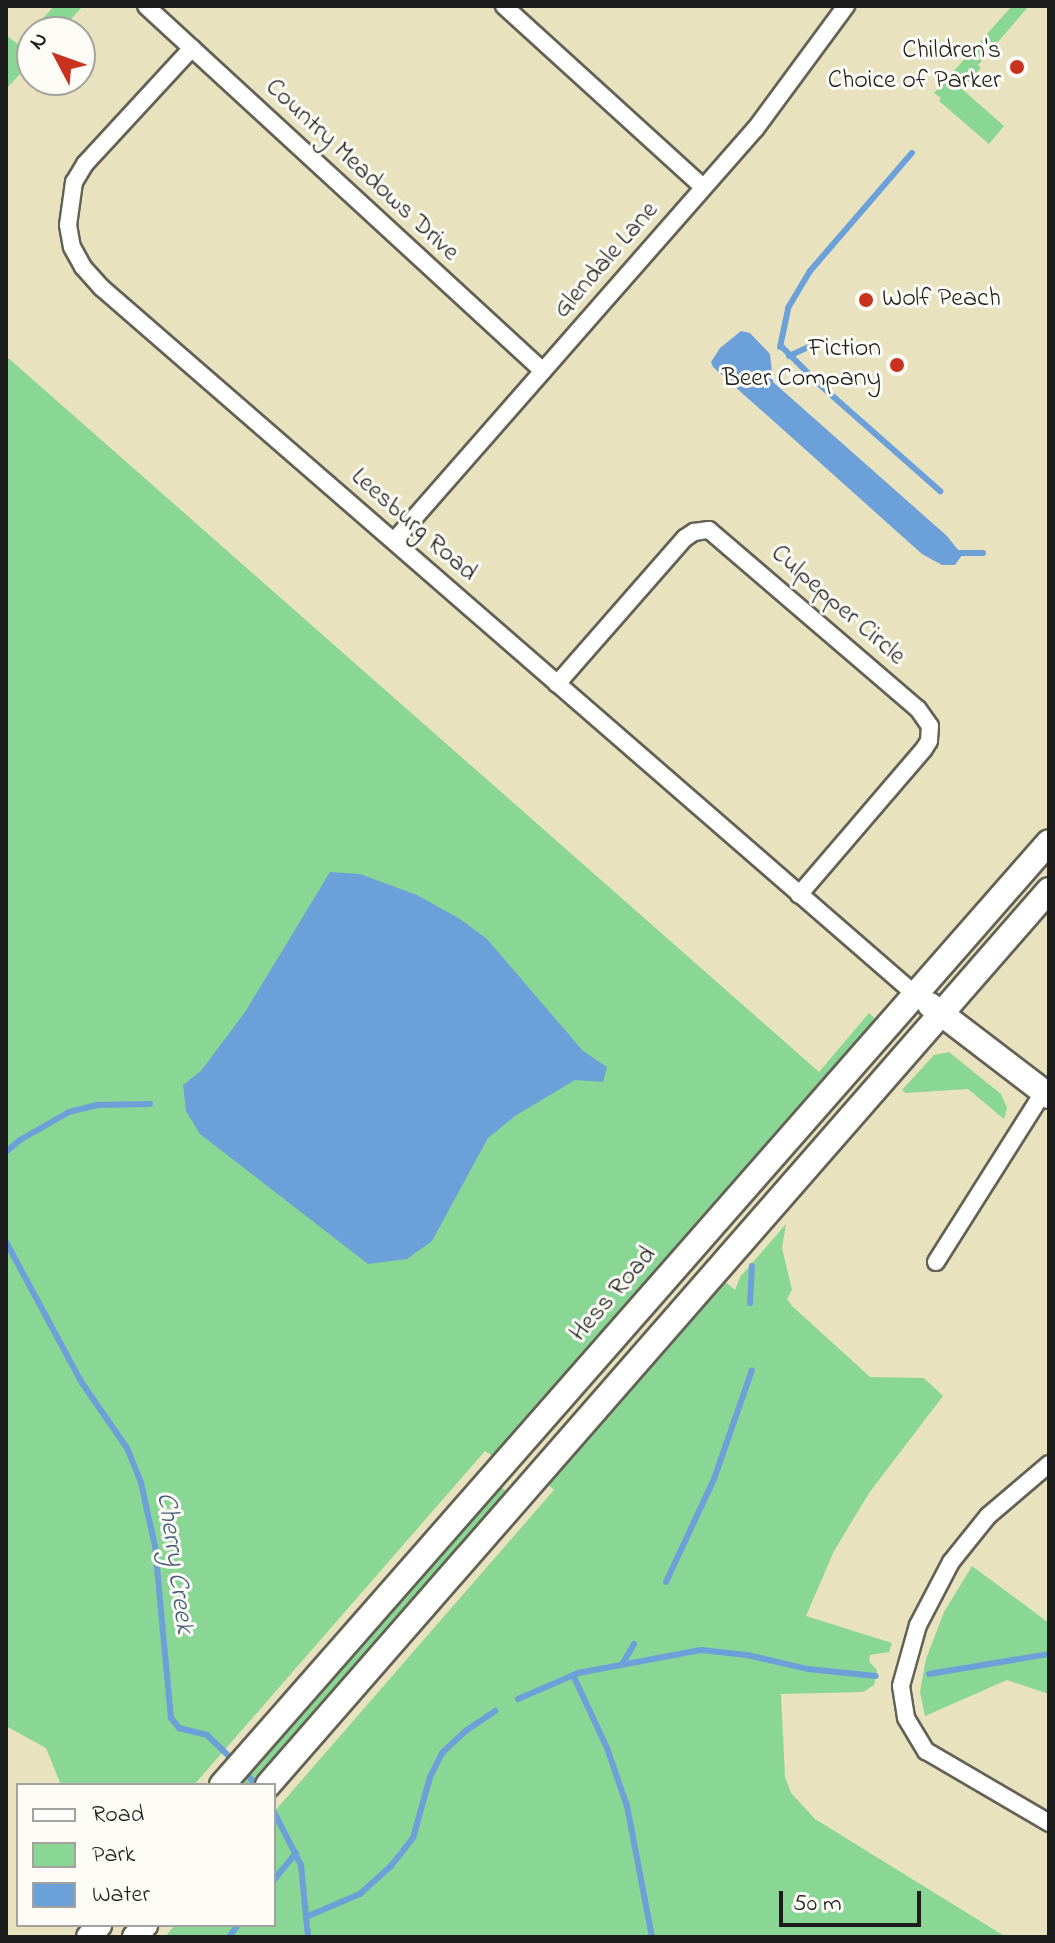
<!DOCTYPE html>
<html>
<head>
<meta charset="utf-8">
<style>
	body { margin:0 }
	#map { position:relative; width:1055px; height:1943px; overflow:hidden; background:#e9e2bf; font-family:"Indie Flower",sans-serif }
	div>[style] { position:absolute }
	.green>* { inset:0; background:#8ad694 }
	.water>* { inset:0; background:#6ca0d8 }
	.stream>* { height:6px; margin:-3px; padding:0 3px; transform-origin:3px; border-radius:3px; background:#6ca0d8 }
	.roads { filter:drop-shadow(2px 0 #646155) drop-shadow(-2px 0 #646155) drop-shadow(0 2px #646155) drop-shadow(0 -2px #646155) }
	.street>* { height:16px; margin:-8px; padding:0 8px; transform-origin:8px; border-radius:8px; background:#fff }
	.secondary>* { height:24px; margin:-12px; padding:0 12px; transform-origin:12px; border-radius:12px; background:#fff }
	.dots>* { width:22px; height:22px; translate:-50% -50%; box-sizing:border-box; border:4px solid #fdfcf7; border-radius:50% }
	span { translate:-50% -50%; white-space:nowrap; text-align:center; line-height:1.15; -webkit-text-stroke:6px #fdfcf7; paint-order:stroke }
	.poi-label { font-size:26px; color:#1c1c1c }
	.right { translate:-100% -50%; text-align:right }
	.left { translate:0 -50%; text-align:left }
	.street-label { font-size:26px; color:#1c1c1c }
	.water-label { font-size:28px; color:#445e7a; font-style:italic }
	.frame { position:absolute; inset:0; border:8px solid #1c1c1c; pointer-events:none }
	.legend { position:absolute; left:16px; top:1783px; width:260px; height:144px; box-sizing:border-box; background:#fdfcf7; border:2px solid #a3a29f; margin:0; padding:10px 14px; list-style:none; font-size:24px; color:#1c1c1c }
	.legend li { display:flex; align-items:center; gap:16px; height:40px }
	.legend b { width:40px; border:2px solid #a3a29f }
	.north { position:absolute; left:16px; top:16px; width:80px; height:80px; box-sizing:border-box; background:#fdfcf7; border:2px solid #a3a29f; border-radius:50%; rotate:311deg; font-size:22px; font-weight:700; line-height:32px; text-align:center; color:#1c1c1c }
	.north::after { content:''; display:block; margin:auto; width:28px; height:36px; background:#c8321e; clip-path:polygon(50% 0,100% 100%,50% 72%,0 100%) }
	.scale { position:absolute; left:779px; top:1891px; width:142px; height:36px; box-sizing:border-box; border:4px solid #1c1c1c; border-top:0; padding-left:10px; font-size:24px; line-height:28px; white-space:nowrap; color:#1c1c1c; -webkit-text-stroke:6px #fdfcf7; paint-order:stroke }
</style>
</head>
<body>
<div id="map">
	<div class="green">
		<div style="clip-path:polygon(54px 6px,83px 6px,59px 32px,32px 32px,32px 61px,6px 89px,6px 35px,19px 45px)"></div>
		<div style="clip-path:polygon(1012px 6px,1029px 6px,978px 65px,981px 68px,962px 89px,1004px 126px,989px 144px,939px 101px,941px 98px,934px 93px)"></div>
		<div style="clip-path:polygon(6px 356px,819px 1072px,869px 1013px,878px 1021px,494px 1457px,485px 1451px,194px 1785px,61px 1785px,46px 1748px,6px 1726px)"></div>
		<div style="clip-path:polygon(949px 1052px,1001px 1094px,1007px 1108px,1004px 1119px,968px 1089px,906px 1093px,902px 1090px,934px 1055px)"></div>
		<div style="clip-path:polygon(786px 1224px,782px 1248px,792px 1290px,787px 1299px,792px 1306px,870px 1377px,924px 1378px,943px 1396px,869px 1493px,834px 1551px,806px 1616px,892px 1643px,889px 1652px,870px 1655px,869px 1661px,877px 1670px,874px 1685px,863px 1692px,781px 1694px,785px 1777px,791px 1793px,815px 1819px,1006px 1937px,165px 1937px,175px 1925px,274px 1925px,274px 1812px,554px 1490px,548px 1484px,723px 1280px,735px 1290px,740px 1277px)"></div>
		<div style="clip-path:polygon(499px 1486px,508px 1492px,253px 1785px,237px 1785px)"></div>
		<div style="clip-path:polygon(972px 1566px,1049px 1623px,1049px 1694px,1007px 1680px,925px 1716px,920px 1692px,926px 1659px,944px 1612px)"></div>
	</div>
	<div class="water">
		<div style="clip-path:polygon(741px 331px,750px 333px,770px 354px,773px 382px,947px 536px,962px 555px,955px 565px,942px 565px,922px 554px,713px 367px,711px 362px,720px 348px)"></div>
		<div style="clip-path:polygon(330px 872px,360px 874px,417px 895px,460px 919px,487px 939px,583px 1051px,607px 1067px,603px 1082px,575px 1080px,515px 1116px,488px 1138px,432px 1241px,407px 1259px,368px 1264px,200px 1134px,186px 1111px,183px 1085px,201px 1071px,245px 1012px)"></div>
	</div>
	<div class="stream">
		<div style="left:780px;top:347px;width:40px;rotate:-78deg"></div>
		<div style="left:788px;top:308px;width:43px;rotate:-59.3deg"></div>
		<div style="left:810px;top:271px;width:156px;rotate:-49.2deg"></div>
		<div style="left:782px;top:347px;width:52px;rotate:45deg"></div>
		<div style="left:819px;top:384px;width:162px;rotate:41.5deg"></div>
		<div style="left:789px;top:356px;width:21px;rotate:-25deg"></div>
		<div style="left:955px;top:553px;width:28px"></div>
		<div style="left:6px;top:1152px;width:18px;rotate:-41deg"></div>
		<div style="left:20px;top:1140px;width:56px;rotate:-29.7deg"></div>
		<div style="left:69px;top:1112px;width:30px;rotate:-14deg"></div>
		<div style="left:98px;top:1105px;width:52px;rotate:-1.1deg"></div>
		<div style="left:6px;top:1242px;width:160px;rotate:61.7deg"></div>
		<div style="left:82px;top:1383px;width:79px;rotate:55.3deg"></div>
		<div style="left:127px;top:1448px;width:38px;rotate:68deg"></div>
		<div style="left:141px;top:1483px;width:65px;rotate:77.5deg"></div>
		<div style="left:155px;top:1546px;width:173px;rotate:84.7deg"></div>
		<div style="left:171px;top:1718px;width:13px;rotate:51deg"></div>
		<div style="left:179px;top:1728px;width:29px;rotate:14deg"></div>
		<div style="left:207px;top:1735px;width:39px;rotate:44deg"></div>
		<div style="left:750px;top:1303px;width:37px;rotate:-87deg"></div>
		<div style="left:666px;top:1582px;width:114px;rotate:-65deg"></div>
		<div style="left:714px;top:1479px;width:115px;rotate:-70.8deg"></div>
		<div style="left:623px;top:1663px;width:22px;rotate:-60deg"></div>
		<div style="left:929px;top:1674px;width:122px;rotate:-9.5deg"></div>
		<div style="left:573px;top:1675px;width:81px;rotate:65deg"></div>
		<div style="left:607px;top:1748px;width:61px;rotate:71deg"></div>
		<div style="left:627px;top:1806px;width:133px;rotate:79.2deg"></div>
		<div style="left:518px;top:1699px;width:65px;rotate:-23.4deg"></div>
		<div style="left:578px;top:1673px;width:125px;rotate:-10.6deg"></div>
		<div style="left:701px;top:1650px;width:46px;rotate:6.2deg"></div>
		<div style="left:747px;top:1655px;width:63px;rotate:12.9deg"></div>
		<div style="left:808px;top:1669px;width:68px;rotate:5.9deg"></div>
		<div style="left:243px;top:1770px;width:20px;rotate:49deg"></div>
		<div style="left:274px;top:1812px;width:59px;rotate:63deg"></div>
		<div style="left:301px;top:1865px;width:72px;rotate:84.4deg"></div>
		<div style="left:274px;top:1880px;width:35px;rotate:-51deg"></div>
		<div style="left:306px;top:1917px;width:59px;rotate:-23.1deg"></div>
		<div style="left:360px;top:1894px;width:42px;rotate:-42.1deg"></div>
		<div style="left:391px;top:1866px;width:36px;rotate:-52deg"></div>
		<div style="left:413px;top:1838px;width:63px;rotate:-74.4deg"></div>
		<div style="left:430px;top:1777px;width:27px;rotate:-63deg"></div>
		<div style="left:442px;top:1753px;width:34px;rotate:-43deg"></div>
		<div style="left:467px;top:1730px;width:34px;rotate:-34deg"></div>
		<div style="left:229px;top:1937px;width:15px;rotate:-53deg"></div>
	</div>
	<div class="roads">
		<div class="street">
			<div style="left:146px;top:6px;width:539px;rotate:42.6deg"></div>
			<div style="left:504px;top:6px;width:269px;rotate:42.3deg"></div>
			<div style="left:192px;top:48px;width:158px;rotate:132.7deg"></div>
			<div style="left:85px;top:164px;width:21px;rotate:121deg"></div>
			<div style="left:74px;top:182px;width:43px;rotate:97.9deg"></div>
			<div style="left:68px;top:225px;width:22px;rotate:80deg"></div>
			<div style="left:72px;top:247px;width:23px;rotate:61deg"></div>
			<div style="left:83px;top:267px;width:28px;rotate:48deg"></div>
			<div style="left:102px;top:288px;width:1078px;rotate:40.98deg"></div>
			<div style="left:394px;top:541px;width:549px;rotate:-48.77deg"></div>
			<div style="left:756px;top:128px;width:152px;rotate:-53.6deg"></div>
			<div style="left:557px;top:684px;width:194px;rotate:-48.8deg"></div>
			<div style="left:685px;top:538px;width:11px;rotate:-34deg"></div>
			<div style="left:694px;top:532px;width:15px;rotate:-8deg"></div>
			<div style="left:709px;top:530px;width:275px;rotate:40.6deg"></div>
			<div style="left:918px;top:709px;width:21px;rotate:55deg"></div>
			<div style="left:930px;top:726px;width:15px;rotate:94deg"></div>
			<div style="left:929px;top:741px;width:9px;rotate:122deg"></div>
			<div style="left:924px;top:749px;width:192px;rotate:130.6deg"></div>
			<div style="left:936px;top:1262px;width:200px;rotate:-57.7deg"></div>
			<div style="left:1049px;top:1464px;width:80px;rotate:139.6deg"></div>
			<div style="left:988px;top:1516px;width:59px;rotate:128.8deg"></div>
			<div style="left:951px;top:1562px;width:71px;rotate:117.6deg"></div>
			<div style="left:918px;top:1625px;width:63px;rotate:105.6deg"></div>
			<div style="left:901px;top:1686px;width:32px;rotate:81deg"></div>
			<div style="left:906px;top:1718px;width:39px;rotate:59deg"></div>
			<div style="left:926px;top:1751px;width:143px;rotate:30.3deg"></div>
		</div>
		<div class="secondary">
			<div style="left:930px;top:1005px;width:150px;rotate:37.4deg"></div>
			<div style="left:222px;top:1785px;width:1254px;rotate:-48.75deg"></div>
			<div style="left:268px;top:1785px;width:1188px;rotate:-48.89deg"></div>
			<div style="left:89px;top:1937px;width:16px;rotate:-50deg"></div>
			<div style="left:135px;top:1937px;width:16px;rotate:-50deg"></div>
		</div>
	</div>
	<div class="dots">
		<div style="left:1017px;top:67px;background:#c8321e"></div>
		<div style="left:866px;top:300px;background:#c8321e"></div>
		<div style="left:897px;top:365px;background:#c8321e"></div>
	</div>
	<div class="poi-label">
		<span class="right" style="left:1001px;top:67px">Children's<br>Choice of Parker</span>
		<span class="left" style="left:882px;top:300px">Wolf Peach</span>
		<span class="right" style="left:881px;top:365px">Fiction<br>Beer Company</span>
	</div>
	<div class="street-label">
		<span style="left:361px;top:171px;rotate:43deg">Country Meadows Drive</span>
		<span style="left:607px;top:261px;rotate:-49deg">Glendale Lane</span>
		<span style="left:413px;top:526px;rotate:41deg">Leesburg Road</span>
		<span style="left:837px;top:606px;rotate:41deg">Culpepper Circle</span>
		<span style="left:614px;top:1295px;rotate:-49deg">Hess Road</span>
	</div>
	<div class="water-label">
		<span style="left:174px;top:1563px;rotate:82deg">Cherry Creek</span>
	</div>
	<div class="frame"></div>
	<ul class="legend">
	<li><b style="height:10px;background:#fff"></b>Road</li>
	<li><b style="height:22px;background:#8ad694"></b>Park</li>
	<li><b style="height:22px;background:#6ca0d8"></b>Water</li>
	</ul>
	<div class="north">N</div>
	<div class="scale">50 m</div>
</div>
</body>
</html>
